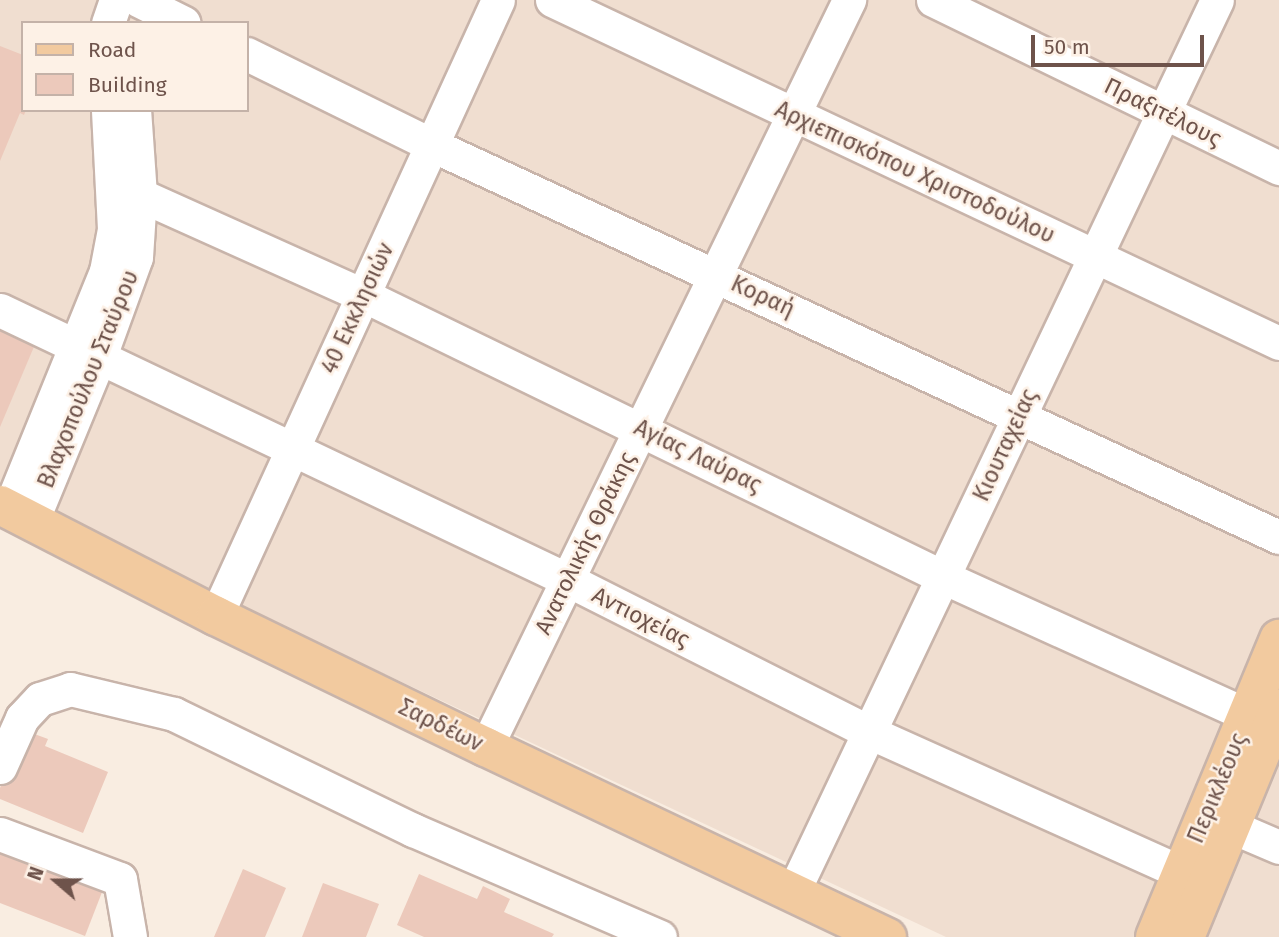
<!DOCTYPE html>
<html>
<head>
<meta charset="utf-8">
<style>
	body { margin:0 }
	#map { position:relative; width:1279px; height:937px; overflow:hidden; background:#f9ede1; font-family:"Fira Sans",sans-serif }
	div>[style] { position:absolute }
	.residential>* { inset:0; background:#f0ded0 }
	.building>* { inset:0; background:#ecc9bb }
	.roads { filter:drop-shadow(2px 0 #c8b4aa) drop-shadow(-2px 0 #c8b4aa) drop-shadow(0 2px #c8b4aa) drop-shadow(0 -2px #c8b4aa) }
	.minor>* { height:33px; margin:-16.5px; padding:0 16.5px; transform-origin:16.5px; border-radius:16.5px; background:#fff }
	.major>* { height:38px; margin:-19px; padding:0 19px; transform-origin:19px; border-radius:19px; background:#f2ca9f }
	span { translate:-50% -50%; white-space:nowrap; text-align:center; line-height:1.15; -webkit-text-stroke:5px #fdf1e6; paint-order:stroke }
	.street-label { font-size:23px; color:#6e534b }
	.legend { position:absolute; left:21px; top:21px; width:228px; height:91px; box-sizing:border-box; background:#fdf1e6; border:2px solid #c4b2a8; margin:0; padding:9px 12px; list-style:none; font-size:21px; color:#6e534b }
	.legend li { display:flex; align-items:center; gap:14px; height:35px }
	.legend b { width:35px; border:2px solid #c4b2a8 }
	.north { position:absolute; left:21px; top:846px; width:70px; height:70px; -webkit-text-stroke:5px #fdf1e6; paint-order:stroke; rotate:290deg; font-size:19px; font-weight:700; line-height:28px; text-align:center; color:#6e534b }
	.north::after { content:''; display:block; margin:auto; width:24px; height:32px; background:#6e534b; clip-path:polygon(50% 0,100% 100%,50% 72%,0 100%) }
	.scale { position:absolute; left:1031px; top:35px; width:173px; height:32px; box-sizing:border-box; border:4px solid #6e534b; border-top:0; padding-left:9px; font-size:21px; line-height:24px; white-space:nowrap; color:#6e534b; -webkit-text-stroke:5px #fdf1e6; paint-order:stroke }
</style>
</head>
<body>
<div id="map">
	<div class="residential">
		<div style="clip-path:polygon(evenodd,0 0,1279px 0,1279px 937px,946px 937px,186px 581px,0 485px,0 0,23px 23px,247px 23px,247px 110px,23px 110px,23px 23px)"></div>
	</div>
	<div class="building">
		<div style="clip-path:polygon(0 46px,23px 55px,23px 110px,26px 110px,24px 115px,20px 113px,0 161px)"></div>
		<div style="clip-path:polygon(0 326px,36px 342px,0 427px)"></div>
		<div style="clip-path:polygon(29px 732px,48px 739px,45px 746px,108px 772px,83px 833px,0 799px,0 788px,11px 760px)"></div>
		<div style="clip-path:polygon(0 846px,104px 887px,85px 936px,0 903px)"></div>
		<div style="clip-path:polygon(243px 869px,286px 888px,265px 937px,214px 937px)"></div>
		<div style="clip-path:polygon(419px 874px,477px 899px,483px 886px,510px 899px,504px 912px,554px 934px,552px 937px,424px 937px,397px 925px)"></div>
		<div style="clip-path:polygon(323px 883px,379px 904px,366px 937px,302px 937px)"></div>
	</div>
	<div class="roads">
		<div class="minor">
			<div style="left:138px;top:0;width:51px;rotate:26.6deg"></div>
			<div style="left:552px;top:0;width:804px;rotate:25.26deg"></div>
			<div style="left:933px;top:0;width:385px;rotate:25.9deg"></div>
			<div style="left:108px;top:23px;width:24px;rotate:-71deg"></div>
			<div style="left:247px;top:54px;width:206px;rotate:26.2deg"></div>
			<div style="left:432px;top:145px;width:933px;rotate:24.84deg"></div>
			<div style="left:114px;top:195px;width:26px"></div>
			<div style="left:140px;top:195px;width:244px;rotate:24.2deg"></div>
			<div style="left:363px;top:295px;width:645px;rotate:25.93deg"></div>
			<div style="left:943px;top:577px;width:359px;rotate:24.4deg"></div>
			<div style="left:0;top:310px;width:627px;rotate:25.42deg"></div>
			<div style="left:566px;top:579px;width:339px;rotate:26.8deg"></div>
			<div style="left:869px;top:732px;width:368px;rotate:24.2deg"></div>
			<div style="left:9px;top:510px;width:258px;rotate:-67.9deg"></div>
			<div style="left:106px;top:271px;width:43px;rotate:-79.2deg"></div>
			<div style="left:114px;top:229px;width:119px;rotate:-92.9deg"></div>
			<div style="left:32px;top:521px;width:178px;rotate:-67.6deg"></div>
			<div style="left:100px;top:356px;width:105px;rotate:-70deg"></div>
			<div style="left:136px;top:257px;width:62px;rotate:-86.3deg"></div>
			<div style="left:140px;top:195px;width:85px;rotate:-94deg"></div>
			<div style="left:216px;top:616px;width:677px;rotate:-65.4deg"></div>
			<div style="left:486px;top:747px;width:831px;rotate:-64.08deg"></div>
			<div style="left:0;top:767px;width:54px;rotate:-65.8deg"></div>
			<div style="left:22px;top:718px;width:26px;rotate:-47deg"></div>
			<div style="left:40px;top:699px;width:32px;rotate:-18deg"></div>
			<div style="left:70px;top:689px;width:107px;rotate:13.5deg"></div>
			<div style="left:174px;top:714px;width:266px;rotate:25.9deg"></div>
			<div style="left:413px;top:830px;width:269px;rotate:23.4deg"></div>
			<div style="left:1230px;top:826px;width:53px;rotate:23.2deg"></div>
			<div style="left:0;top:834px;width:128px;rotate:20.6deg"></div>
			<div style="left:120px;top:879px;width:59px;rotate:80.2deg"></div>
			<div style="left:794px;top:890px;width:985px;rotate:-64.58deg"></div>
		</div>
		<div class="major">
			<div style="left:0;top:505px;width:243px;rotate:27.2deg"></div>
			<div style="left:216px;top:616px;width:300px;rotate:25.9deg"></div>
			<div style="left:486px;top:747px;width:444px;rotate:25.4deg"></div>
			<div style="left:1155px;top:937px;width:323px;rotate:-67.4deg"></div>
			<div style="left:1185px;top:937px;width:247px;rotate:-67.6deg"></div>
		</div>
	</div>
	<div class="street-label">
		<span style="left:1163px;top:112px;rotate:26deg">Πραξιτέλους</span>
		<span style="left:915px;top:172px;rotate:25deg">Αρχιεπισκόπου Χριστοδούλου</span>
		<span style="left:763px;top:296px;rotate:25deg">Κοραή</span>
		<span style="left:357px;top:308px;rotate:-65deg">40 Εκκλησιών</span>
		<span style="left:88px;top:379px;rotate:-68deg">Βλαχοπούλου Σταύρου</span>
		<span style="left:1005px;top:445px;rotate:-65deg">Κιουταχείας</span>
		<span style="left:698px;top:456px;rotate:26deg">Αγίας Λαύρας</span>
		<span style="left:585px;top:543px;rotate:-64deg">Ανατολικής Θράκης</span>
		<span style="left:641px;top:617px;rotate:27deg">Αντιοχείας</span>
		<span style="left:441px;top:725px;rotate:26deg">Σαρδέων</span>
		<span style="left:1217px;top:788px;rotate:-67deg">Περικλέους</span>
	</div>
	<ul class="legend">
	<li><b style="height:9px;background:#f2ca9f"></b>Road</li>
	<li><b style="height:19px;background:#ecc9bb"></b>Building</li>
	</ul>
	<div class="north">N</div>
	<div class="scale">50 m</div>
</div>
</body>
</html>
